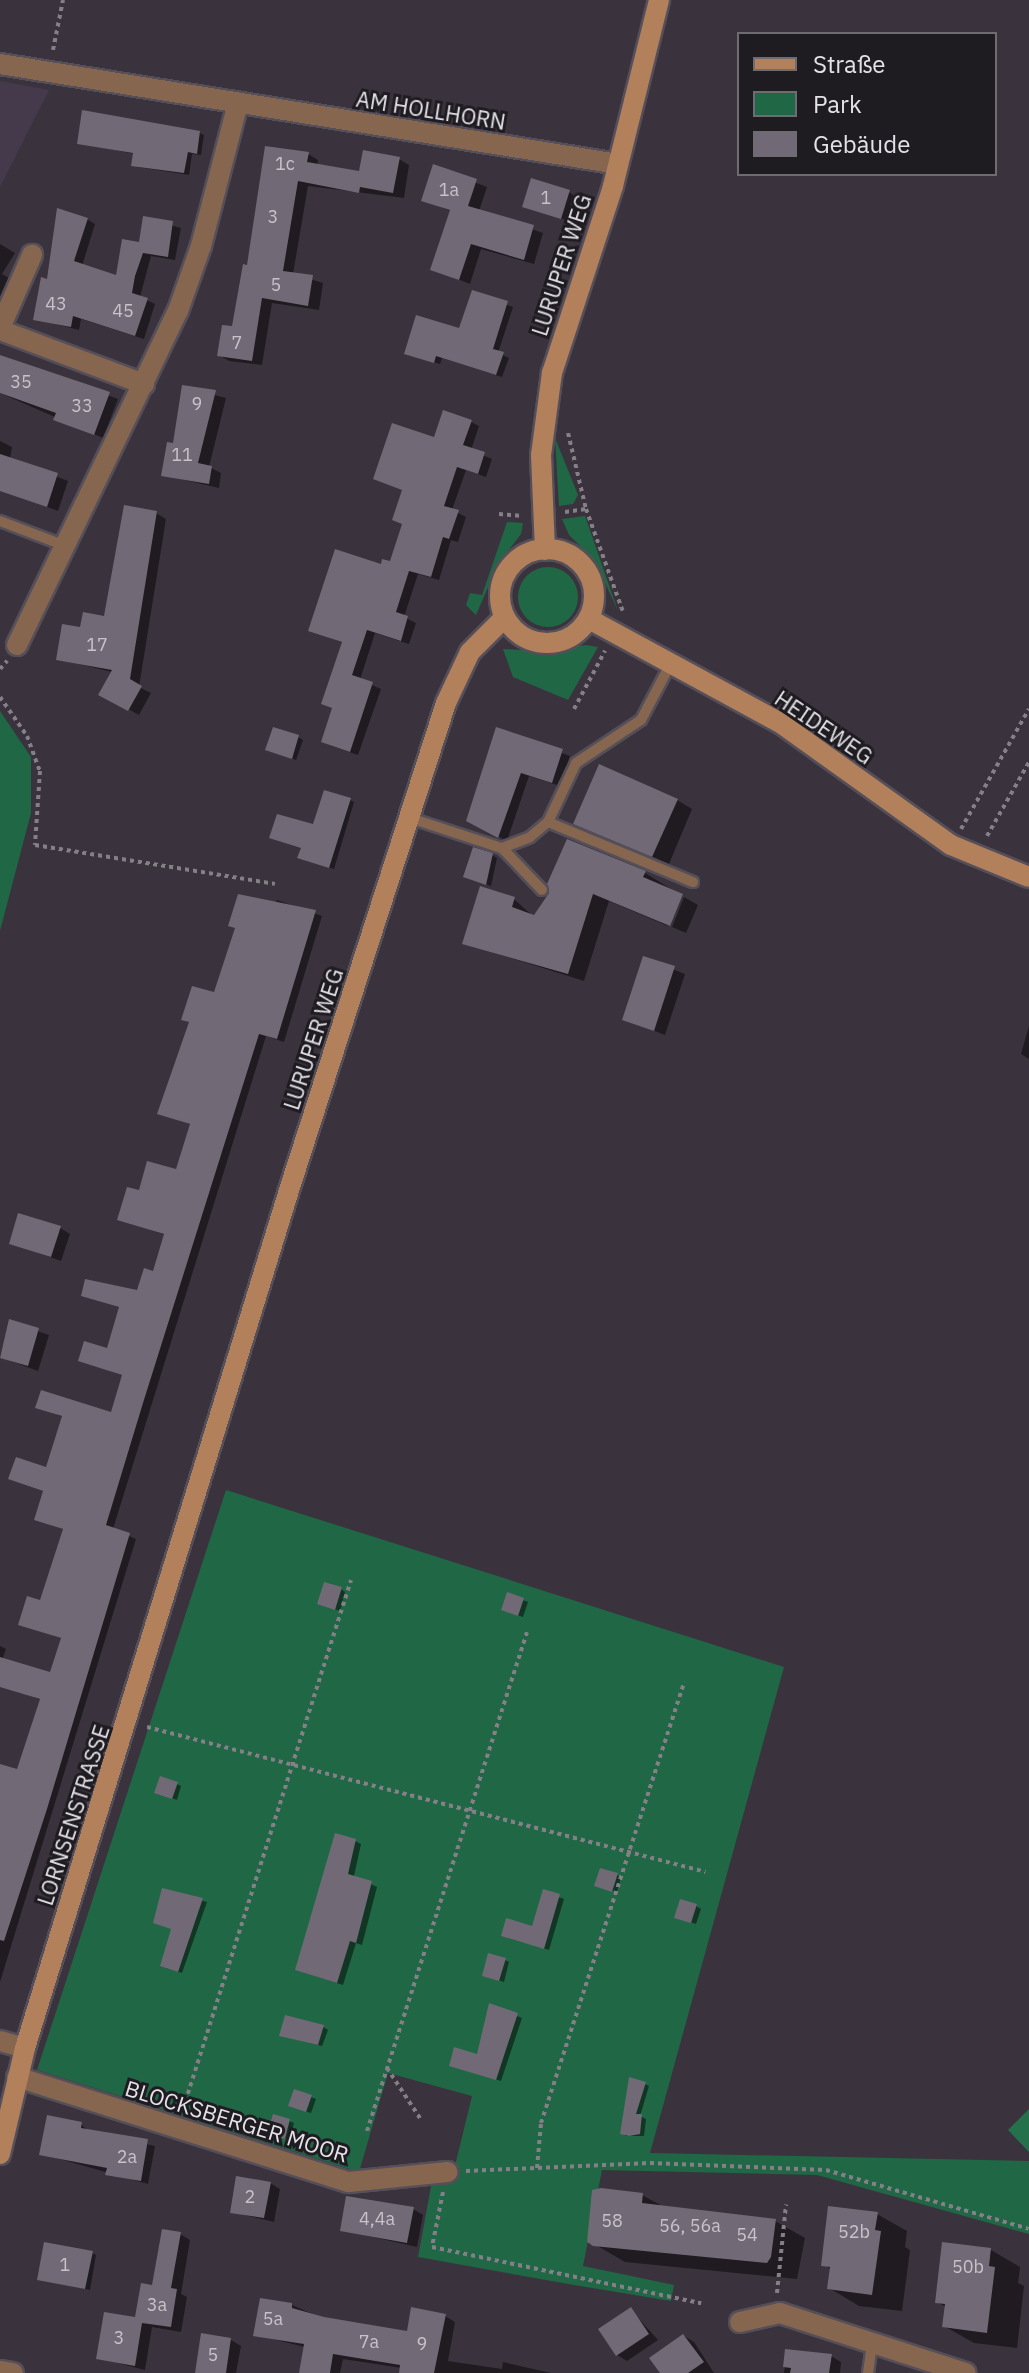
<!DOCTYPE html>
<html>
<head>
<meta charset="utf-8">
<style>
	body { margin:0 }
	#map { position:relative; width:1029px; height:2373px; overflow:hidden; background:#3a333e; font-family:"IBM Plex Sans",sans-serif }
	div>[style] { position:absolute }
	.built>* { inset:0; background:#453a4b }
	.green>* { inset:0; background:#206745 }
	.round { border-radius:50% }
	.forest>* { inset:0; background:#25714c }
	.shadow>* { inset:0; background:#0007 }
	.building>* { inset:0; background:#716975 }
	.path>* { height:4px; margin-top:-2px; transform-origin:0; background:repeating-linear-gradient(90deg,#857f88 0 4px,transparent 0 8px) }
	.roads { filter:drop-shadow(2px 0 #554f59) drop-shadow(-2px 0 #554f59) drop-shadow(0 2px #554f59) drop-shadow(0 -2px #554f59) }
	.lane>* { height:10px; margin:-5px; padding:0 5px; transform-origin:5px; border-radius:5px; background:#86664f }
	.street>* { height:20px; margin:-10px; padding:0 10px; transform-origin:10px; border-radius:10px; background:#86664f }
	.secondary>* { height:20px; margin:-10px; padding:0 10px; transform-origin:10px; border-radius:10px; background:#b3805c }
	.secondary>.ring { margin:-10px; padding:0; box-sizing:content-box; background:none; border:20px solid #b3805c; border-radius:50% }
	span { translate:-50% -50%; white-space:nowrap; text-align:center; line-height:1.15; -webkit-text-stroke:6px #1f1c21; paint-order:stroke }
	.number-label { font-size:18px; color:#c8c3cb }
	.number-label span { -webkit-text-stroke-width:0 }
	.street-label { font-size:22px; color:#e5e1e8 }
	.legend { position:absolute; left:737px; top:32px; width:260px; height:144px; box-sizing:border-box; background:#1f1c21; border:2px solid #6e6b71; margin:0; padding:10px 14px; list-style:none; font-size:24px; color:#e5e1e8 }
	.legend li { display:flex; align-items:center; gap:16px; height:40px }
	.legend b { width:40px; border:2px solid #6e6b71 }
</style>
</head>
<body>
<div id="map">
	<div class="built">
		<div style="clip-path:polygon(0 81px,49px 90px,0 187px)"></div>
	</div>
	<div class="green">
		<div style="clip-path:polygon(555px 438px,578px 495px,573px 504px,559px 506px)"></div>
		<div style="clip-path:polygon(585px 516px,618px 611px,595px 561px,569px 535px,562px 519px)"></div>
		<div style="clip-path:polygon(507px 522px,523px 523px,521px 534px,498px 564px,476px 615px,466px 605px,470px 593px,482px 595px)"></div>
		<div class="round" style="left:518px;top:567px;width:60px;height:60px"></div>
		<div style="clip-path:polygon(586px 645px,598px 647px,568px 700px,513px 677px,503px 649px,547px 651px)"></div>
		<div style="clip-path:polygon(0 711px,31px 757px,31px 813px,0 931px)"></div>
		<div style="clip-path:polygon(226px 1490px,784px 1667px,650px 2153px,1029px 2161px,1029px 2234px,817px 2175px,602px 2170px,583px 2266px,674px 2285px,671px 2301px,574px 2285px,418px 2257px,432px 2181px,452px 2178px,472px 2096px,388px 2073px,359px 2172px,37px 2070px)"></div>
	</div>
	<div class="forest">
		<div style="clip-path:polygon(1029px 2109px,1029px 2152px,1008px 2130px)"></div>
	</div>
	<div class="shadow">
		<div style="clip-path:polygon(200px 133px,204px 135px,201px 155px,192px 154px,189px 175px,138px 167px,135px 154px,79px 143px)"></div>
		<div style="clip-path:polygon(308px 154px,318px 160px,317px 166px,361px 174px,399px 159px,409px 165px,404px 198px,308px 186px,293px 274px,323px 283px,319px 310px,272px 303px,262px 365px,229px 361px,219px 355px,234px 329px,248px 267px)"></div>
		<div style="clip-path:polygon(434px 167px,487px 187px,479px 211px,543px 233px,534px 264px,481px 249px,470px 284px,432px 269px,451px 211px,424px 200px)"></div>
		<div style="clip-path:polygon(569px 192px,573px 195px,566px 220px,529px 208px)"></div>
		<div style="clip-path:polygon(145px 218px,181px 228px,175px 260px,151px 256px,140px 297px,155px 304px,144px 339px,81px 319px,79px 330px,35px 319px,48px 281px,87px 219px,95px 224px,82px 266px,117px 277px,140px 244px)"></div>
		<div style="clip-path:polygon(0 244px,15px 253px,2px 274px,18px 283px,0 308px)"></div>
		<div style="clip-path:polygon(473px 292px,513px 307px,498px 353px,509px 358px,502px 377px,442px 358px,440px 364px,413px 356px,460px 331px)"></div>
		<div style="clip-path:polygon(0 356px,118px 399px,103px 438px,0 393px)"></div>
		<div style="clip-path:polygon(184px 387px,226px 398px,209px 467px,221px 473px,219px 488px,163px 475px,175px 445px)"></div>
		<div style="clip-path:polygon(471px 422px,479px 426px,471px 450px,492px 459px,486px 477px,466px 470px,452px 510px,466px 517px,458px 542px,451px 540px,439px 580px,418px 574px,404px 617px,416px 623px,409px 644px,375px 633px,360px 680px,381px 689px,358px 755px,332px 746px,323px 742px,334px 709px,323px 703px,343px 643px,310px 630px,392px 563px,404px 525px,404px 490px,375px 478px)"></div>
		<div style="clip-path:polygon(0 441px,12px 447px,10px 459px,68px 481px,58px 511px,0 489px)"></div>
		<div style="clip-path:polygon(156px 513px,166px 519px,139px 687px,151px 693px,139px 715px,101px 694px,112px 672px,58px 659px,82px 629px,106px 618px)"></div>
		<div style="clip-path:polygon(497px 730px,570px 756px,560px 786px,529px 776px,507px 841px,468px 820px)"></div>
		<div style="clip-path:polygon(298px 737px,303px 740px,296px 760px,272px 751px)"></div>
		<div style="clip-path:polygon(350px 800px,354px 802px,334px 869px,304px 860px,314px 827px)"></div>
		<div style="clip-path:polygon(677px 800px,692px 809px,669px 864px,576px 823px)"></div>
		<div style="clip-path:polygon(568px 841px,645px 873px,681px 895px,668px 926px,609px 901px,584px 981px,464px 943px,514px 899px,535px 918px,552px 893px)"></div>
		<div style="clip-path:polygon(492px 855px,497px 858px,491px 886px,470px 879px)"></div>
		<div style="clip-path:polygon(684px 897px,698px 905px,686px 933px,672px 927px)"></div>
		<div style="clip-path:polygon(277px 900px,322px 916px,284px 1042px,266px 1036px,113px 1529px,136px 1539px,0 1982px,0 1767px,19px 1772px,41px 1700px,5px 1686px,52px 1674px,63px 1639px,20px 1624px,41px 1602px,65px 1530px,36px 1519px,45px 1492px,18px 1482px,48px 1470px,63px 1417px,38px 1407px,112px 1415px,124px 1376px,80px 1360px,108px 1350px,121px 1308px,83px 1295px,139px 1293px,155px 1273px,165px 1235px,120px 1219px,140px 1193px,177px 1171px,192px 1125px,159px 1113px,191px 1023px,183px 1019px,215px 995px)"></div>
		<div style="clip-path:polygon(644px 958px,685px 974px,665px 1035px,624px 1019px)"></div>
		<div style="clip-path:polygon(1029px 1026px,1029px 1059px,1021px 1054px)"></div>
		<div style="clip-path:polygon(60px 1228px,70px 1234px,61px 1261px,11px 1243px)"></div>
		<div style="clip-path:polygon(10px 1322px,49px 1335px,38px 1371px,0 1357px)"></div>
		<div style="clip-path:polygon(341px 1589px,345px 1592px,340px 1611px,324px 1606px)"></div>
		<div style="clip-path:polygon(509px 1595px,528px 1602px,523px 1617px,508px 1612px)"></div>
		<div style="clip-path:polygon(0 1646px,6px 1649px,0 1666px)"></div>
		<div style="clip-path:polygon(177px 1784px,181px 1786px,177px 1800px,161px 1794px)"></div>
		<div style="clip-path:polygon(355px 1841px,361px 1844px,354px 1876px,377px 1887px,362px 1945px,356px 1943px,343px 1985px,303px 1972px)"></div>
		<div style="clip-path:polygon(617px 1875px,621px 1877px,617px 1892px,601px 1888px)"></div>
		<div style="clip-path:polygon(164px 1890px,207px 1902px,182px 1973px,166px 1968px,173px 1929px)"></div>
		<div style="clip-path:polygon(544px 1892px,564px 1899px,549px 1950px,508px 1938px,533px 1929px)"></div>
		<div style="clip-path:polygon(696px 1906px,701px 1909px,696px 1924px,680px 1919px)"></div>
		<div style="clip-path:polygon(505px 1960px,509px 1962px,504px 1982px,488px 1977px)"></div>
		<div style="clip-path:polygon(491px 2006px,522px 2018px,501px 2081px,451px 2065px,478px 2056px)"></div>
		<div style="clip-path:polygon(323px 2027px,328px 2030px,322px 2046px,286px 2037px)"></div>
		<div style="clip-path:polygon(645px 2084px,649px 2086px,640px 2116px,646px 2119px,644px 2136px,626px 2136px,622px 2133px)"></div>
		<div style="clip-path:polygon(311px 2097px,316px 2099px,311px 2113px,295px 2108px)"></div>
		<div style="clip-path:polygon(289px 2121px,294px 2123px,289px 2140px,270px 2133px)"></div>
		<div style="clip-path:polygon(81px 2124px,88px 2131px,155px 2146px,148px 2184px,42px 2154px)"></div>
		<div style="clip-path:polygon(270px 2183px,280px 2189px,274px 2222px,232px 2212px)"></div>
		<div style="clip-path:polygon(642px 2195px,664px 2207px,775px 2221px,805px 2238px,797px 2279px,625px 2262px,589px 2241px)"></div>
		<div style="clip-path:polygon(413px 2209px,423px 2215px,417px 2247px,342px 2230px)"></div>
		<div style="clip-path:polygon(877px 2214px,907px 2231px,905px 2247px,910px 2250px,902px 2311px,859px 2306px,829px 2288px,832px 2270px,823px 2264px)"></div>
		<div style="clip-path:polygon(180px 2234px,190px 2240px,181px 2294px,187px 2297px,181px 2332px,152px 2327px,145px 2370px,98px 2358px,137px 2320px)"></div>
		<div style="clip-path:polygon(991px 2250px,1020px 2267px,1018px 2283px,1024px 2286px,1017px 2348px,974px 2343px,944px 2326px,946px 2307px,937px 2302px)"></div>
		<div style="clip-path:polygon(92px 2253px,96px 2255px,90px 2290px,39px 2279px)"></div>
		<div style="clip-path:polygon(292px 2305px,324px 2319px,408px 2333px,445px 2316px,455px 2322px,448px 2361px,502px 2369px,503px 2362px,551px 2373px,401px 2373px,402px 2368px,343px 2359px,340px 2373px,301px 2373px,305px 2347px,256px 2335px)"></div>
		<div style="clip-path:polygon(631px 2310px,658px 2340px,627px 2361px,617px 2355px)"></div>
		<div style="clip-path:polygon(684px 2336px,694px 2342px,714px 2373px,662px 2373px)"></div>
		<div style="clip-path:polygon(231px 2340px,241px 2346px,236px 2373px,197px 2373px)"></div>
		<div style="clip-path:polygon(787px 2351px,831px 2356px,841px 2362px,840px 2373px,784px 2373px)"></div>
	</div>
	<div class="building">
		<div style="clip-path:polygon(82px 110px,200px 131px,197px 154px,188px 152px,184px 173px,131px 166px,133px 153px,77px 144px)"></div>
		<div style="clip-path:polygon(265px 146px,309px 152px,307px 162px,359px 171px,363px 150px,400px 157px,393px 193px,360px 187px,359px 193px,298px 181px,283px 271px,313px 275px,308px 306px,262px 298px,252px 361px,217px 356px,222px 325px,232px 326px,243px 264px,247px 265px)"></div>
		<div style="clip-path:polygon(433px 164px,477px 179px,468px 206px,534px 225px,524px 260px,471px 244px,459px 280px,430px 270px,450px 210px,421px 201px)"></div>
		<div style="clip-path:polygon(531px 178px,570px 190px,561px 219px,522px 207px)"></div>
		<div style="clip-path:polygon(57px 208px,88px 218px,74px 261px,116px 275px,122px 239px,139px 242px,143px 216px,173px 221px,168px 257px,143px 253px,135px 276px,132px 293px,148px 298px,135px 336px,73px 316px,71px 327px,33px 320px,41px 277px,47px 279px)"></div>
		<div style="clip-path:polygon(472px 290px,508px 301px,493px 349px,504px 352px,496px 375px,436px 356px,434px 363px,404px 354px,416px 315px,459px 328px)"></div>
		<div style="clip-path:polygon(0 355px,110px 392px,94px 435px,53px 420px,56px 413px,0 393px)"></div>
		<div style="clip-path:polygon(182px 385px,216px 390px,198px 463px,212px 466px,209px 484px,161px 476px,167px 442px,173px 443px)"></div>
		<div style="clip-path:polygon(443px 410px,472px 420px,463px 445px,485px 452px,478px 474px,457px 467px,444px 506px,459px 510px,449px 539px,443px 537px,431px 577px,409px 571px,396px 612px,408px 616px,401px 641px,367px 630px,352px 675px,373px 682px,350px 752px,321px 742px,332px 708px,321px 704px,342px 642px,308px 631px,335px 549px,381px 564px,382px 559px,390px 561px,402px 524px,392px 520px,402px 490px,373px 479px,392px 423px,434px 437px)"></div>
		<div style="clip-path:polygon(0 454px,58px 473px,47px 507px,0 491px)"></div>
		<div style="clip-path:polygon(124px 505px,157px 511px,130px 679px,142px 686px,128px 711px,98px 695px,112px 670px,56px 660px,62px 624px,80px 627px,83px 612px,104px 616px)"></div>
		<div style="clip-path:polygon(273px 727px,299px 735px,292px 759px,265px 750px)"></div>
		<div style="clip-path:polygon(496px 727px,563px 749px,552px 783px,521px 773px,498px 838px,466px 821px)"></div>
		<div style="clip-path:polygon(599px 764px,678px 799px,652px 857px,573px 824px)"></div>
		<div style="clip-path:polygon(324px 790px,351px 798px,329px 868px,297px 858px,301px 848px,269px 838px,277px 814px,313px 824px)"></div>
		<div style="clip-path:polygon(567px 839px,646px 871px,643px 877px,683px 894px,670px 926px,593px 894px,568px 974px,462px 944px,480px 886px,515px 897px,512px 907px,534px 915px,549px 893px,547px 884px)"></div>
		<div style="clip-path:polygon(473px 847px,493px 853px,486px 885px,463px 877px)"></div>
		<div style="clip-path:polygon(238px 894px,316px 910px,277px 1039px,259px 1034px,143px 1403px,106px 1525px,130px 1533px,47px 1809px,4px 1941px,0 1940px,0 1764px,17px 1769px,40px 1699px,0 1687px,0 1657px,50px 1672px,61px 1638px,18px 1625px,27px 1596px,40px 1600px,63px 1529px,34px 1520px,43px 1491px,8px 1479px,16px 1457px,46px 1467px,62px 1416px,35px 1408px,41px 1390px,111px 1412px,122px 1375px,78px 1361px,84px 1341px,107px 1348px,119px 1307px,81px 1296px,85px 1279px,137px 1290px,144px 1268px,153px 1271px,164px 1234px,117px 1220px,127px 1187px,139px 1190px,147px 1161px,176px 1169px,190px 1124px,157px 1114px,189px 1022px,181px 1020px,192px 986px,214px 992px,235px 928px,228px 926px)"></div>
		<div style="clip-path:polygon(643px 956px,675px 966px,654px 1031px,622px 1020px)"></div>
		<div style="clip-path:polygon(18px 1213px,61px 1226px,51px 1257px,9px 1244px)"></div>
		<div style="clip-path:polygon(9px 1319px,39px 1328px,28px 1366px,0 1358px)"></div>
		<div style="clip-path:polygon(324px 1582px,342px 1587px,335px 1610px,317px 1604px)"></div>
		<div style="clip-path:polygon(507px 1592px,524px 1598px,518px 1616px,501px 1610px)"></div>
		<div style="clip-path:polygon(160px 1776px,178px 1782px,172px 1799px,154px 1793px)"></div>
		<div style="clip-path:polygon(335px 1833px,356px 1839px,348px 1874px,372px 1881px,356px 1943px,350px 1941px,337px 1983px,295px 1970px)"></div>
		<div style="clip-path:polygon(600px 1868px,618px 1873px,612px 1892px,594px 1886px)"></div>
		<div style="clip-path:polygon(162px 1888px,203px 1898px,178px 1972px,160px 1966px,171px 1929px,153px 1923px)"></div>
		<div style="clip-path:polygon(543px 1889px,560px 1894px,544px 1949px,501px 1936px,506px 1918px,532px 1926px)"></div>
		<div style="clip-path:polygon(680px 1899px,697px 1904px,691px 1923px,674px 1918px)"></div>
		<div style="clip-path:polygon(488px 1953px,506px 1958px,499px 1981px,482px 1976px)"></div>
		<div style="clip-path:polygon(489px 2003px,518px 2013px,496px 2080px,449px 2066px,454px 2047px,477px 2054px)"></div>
		<div style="clip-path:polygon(285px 2015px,324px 2025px,318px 2045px,279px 2036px)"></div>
		<div style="clip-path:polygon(629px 2077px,646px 2082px,636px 2114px,642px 2114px,640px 2134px,629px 2136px,620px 2134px)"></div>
		<div style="clip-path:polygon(294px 2089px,312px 2095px,306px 2112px,288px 2106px)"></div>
		<div style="clip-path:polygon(273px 2114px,290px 2119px,285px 2139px,267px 2134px)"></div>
		<div style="clip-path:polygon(47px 2115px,82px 2122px,81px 2128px,148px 2139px,141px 2181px,105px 2175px,107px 2168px,39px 2155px)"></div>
		<div style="clip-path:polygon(236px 2176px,271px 2182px,264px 2218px,230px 2213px)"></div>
		<div style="clip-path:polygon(601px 2188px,643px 2193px,642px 2203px,776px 2219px,771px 2257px,767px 2263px,593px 2246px,587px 2242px,592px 2190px)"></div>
		<div style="clip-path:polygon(346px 2196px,414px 2207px,407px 2243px,340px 2231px)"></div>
		<div style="clip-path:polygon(828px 2206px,878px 2212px,875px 2230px,881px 2231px,872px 2295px,827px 2289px,830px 2267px,821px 2266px)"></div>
		<div style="clip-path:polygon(162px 2229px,181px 2232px,171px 2288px,177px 2289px,171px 2327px,142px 2323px,135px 2366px,96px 2359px,104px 2312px,135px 2317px,141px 2283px,152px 2285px)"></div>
		<div style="clip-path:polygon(44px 2242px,93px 2251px,85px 2289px,37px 2280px)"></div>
		<div style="clip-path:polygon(942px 2242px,991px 2248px,989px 2266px,995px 2267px,987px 2333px,942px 2327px,945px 2304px,935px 2303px)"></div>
		<div style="clip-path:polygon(260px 2298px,292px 2303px,292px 2308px,324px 2317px,407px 2331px,411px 2307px,446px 2314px,434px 2373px,399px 2373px,400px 2365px,333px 2354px,330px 2373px,299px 2373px,304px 2344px,253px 2336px)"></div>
		<div style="clip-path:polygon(631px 2307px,649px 2334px,616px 2356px,598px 2329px)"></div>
		<div style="clip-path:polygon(201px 2333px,231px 2338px,226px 2373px,195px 2373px)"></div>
		<div style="clip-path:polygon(683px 2334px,704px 2362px,688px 2373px,660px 2373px,649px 2358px)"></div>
		<div style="clip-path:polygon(785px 2349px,832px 2354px,829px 2373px,790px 2373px,791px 2368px,783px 2367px)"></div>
	</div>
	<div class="path">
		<div style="left:53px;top:50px;width:51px;rotate:-78.7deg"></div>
		<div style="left:568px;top:433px;width:78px;rotate:76.7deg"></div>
		<div style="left:586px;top:509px;width:109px;rotate:70.2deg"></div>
		<div style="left:565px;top:512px;width:21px;rotate:-8deg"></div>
		<div style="left:499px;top:514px;width:24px;rotate:5deg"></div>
		<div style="left:0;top:669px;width:11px;rotate:-49deg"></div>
		<div style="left:0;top:697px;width:47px;rotate:55.3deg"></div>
		<div style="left:27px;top:736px;width:37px;rotate:70deg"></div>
		<div style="left:40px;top:771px;width:74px;rotate:93.9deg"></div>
		<div style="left:35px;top:845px;width:243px;rotate:9.2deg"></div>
		<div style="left:574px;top:709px;width:66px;rotate:-61.9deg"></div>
		<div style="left:961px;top:829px;width:138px;rotate:-60.5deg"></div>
		<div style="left:987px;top:836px;width:85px;rotate:-60.4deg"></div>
		<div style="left:147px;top:1727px;width:577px;rotate:14.54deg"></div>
		<div style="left:387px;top:2068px;width:60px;rotate:56.6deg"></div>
		<div style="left:183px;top:2109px;width:555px;rotate:-72.38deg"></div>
		<div style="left:367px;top:2131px;width:524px;rotate:-72.22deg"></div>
		<div style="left:537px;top:2168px;width:45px;rotate:-84.9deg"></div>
		<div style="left:541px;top:2123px;width:464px;rotate:-72deg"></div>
		<div style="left:466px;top:2171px;width:184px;rotate:-2.5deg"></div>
		<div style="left:650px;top:2163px;width:176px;rotate:2.3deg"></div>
		<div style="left:826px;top:2170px;width:211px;rotate:16.2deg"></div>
		<div style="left:443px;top:2192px;width:56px;rotate:101.3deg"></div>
		<div style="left:432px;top:2247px;width:275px;rotate:11.8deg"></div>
		<div style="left:777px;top:2293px;width:89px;rotate:-84.2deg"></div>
	</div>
	<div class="roads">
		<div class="lane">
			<div style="left:0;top:521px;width:67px;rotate:20.9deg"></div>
			<div style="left:410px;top:818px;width:97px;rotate:18.1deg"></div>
			<div style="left:502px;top:848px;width:58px;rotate:46.4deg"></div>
			<div style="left:548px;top:822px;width:157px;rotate:22.5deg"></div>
			<div style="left:502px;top:848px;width:30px;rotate:-21deg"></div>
			<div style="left:530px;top:837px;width:23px;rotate:-40deg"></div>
			<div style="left:548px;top:822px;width:65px;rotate:-64.6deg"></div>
			<div style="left:576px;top:763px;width:78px;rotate:-33.5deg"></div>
			<div style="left:641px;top:720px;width:62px;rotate:-62.2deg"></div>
			<div style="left:868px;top:2373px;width:30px;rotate:-82deg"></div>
		</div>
		<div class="street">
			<div style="left:0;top:64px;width:626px;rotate:9.19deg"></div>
			<div style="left:0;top:328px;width:80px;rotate:-66.3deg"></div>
			<div style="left:0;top:330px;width:154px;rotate:20.6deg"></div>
			<div style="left:17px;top:645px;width:371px;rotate:-64.3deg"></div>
			<div style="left:178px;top:311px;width:69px;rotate:-70.5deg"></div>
			<div style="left:201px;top:246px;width:148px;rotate:-75.5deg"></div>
			<div style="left:0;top:2041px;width:26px;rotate:16deg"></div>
			<div style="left:17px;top:2077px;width:348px;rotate:17.6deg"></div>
			<div style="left:349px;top:2182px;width:99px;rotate:-5.8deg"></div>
			<div style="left:740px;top:2322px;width:41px;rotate:-12.7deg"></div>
			<div style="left:780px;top:2313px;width:195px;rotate:17.9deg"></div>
			<div style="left:0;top:2371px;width:13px;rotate:9deg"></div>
		</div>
		<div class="secondary">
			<div class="ring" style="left:500px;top:549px;width:74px;height:74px"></div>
			<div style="left:545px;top:550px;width:95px;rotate:-92.4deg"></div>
			<div style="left:541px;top:455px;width:83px;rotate:-82.4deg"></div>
			<div style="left:552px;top:373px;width:197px;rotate:-71.9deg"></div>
			<div style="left:613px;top:186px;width:192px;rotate:-76.1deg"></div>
			<div style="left:589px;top:619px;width:216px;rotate:28.5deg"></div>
			<div style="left:779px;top:722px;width:211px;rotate:35.6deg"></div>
			<div style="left:951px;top:845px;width:84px;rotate:22.3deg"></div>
			<div style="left:0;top:2154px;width:109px;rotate:-76.7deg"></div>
			<div style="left:25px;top:2048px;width:904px;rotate:-72.89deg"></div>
			<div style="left:291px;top:1184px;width:505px;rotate:-72.14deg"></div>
			<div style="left:446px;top:703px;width:56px;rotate:-64.8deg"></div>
			<div style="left:470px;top:652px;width:49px;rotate:-45deg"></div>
		</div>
	</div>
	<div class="number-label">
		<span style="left:285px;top:164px">1c</span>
		<span style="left:449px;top:190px">1a</span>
		<span style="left:546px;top:198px">1</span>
		<span style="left:273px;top:217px">3</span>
		<span style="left:276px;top:285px">5</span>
		<span style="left:56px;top:304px">43</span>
		<span style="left:123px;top:311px">45</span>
		<span style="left:237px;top:343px">7</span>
		<span style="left:21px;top:382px">35</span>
		<span style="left:197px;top:404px">9</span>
		<span style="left:82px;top:406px">33</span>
		<span style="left:182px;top:455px">11</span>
		<span style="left:97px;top:645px">17</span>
		<span style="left:127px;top:2157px">2a</span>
		<span style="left:250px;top:2197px">2</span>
		<span style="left:377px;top:2219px">4,4a</span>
		<span style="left:612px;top:2221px">58</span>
		<span style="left:690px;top:2226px">56, 56a</span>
		<span style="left:854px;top:2232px">52b</span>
		<span style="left:747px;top:2235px">54</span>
		<span style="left:65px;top:2265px">1</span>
		<span style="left:968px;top:2267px">50b</span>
		<span style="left:157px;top:2305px">3a</span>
		<span style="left:273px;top:2319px">5a</span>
		<span style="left:119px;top:2338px">3</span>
		<span style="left:369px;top:2342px">7a</span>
		<span style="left:422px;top:2344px">9</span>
		<span style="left:213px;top:2355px">5</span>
	</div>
	<div class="street-label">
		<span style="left:431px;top:110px;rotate:9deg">AM HOLLHORN</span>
		<span style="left:561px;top:265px;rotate:-72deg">LURUPER WEG</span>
		<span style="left:824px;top:727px;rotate:34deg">HEIDEWEG</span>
		<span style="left:313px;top:1039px;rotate:-72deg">LURUPER WEG</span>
		<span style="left:73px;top:1815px;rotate:-72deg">LORNSENSTRASSE</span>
		<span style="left:237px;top:2121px;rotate:17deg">BLOCKSBERGER MOOR</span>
	</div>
	<ul class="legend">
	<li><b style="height:10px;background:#b3805c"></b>Straße</li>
	<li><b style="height:22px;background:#206745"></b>Park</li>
	<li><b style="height:22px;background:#716975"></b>Gebäude</li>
	</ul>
</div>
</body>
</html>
